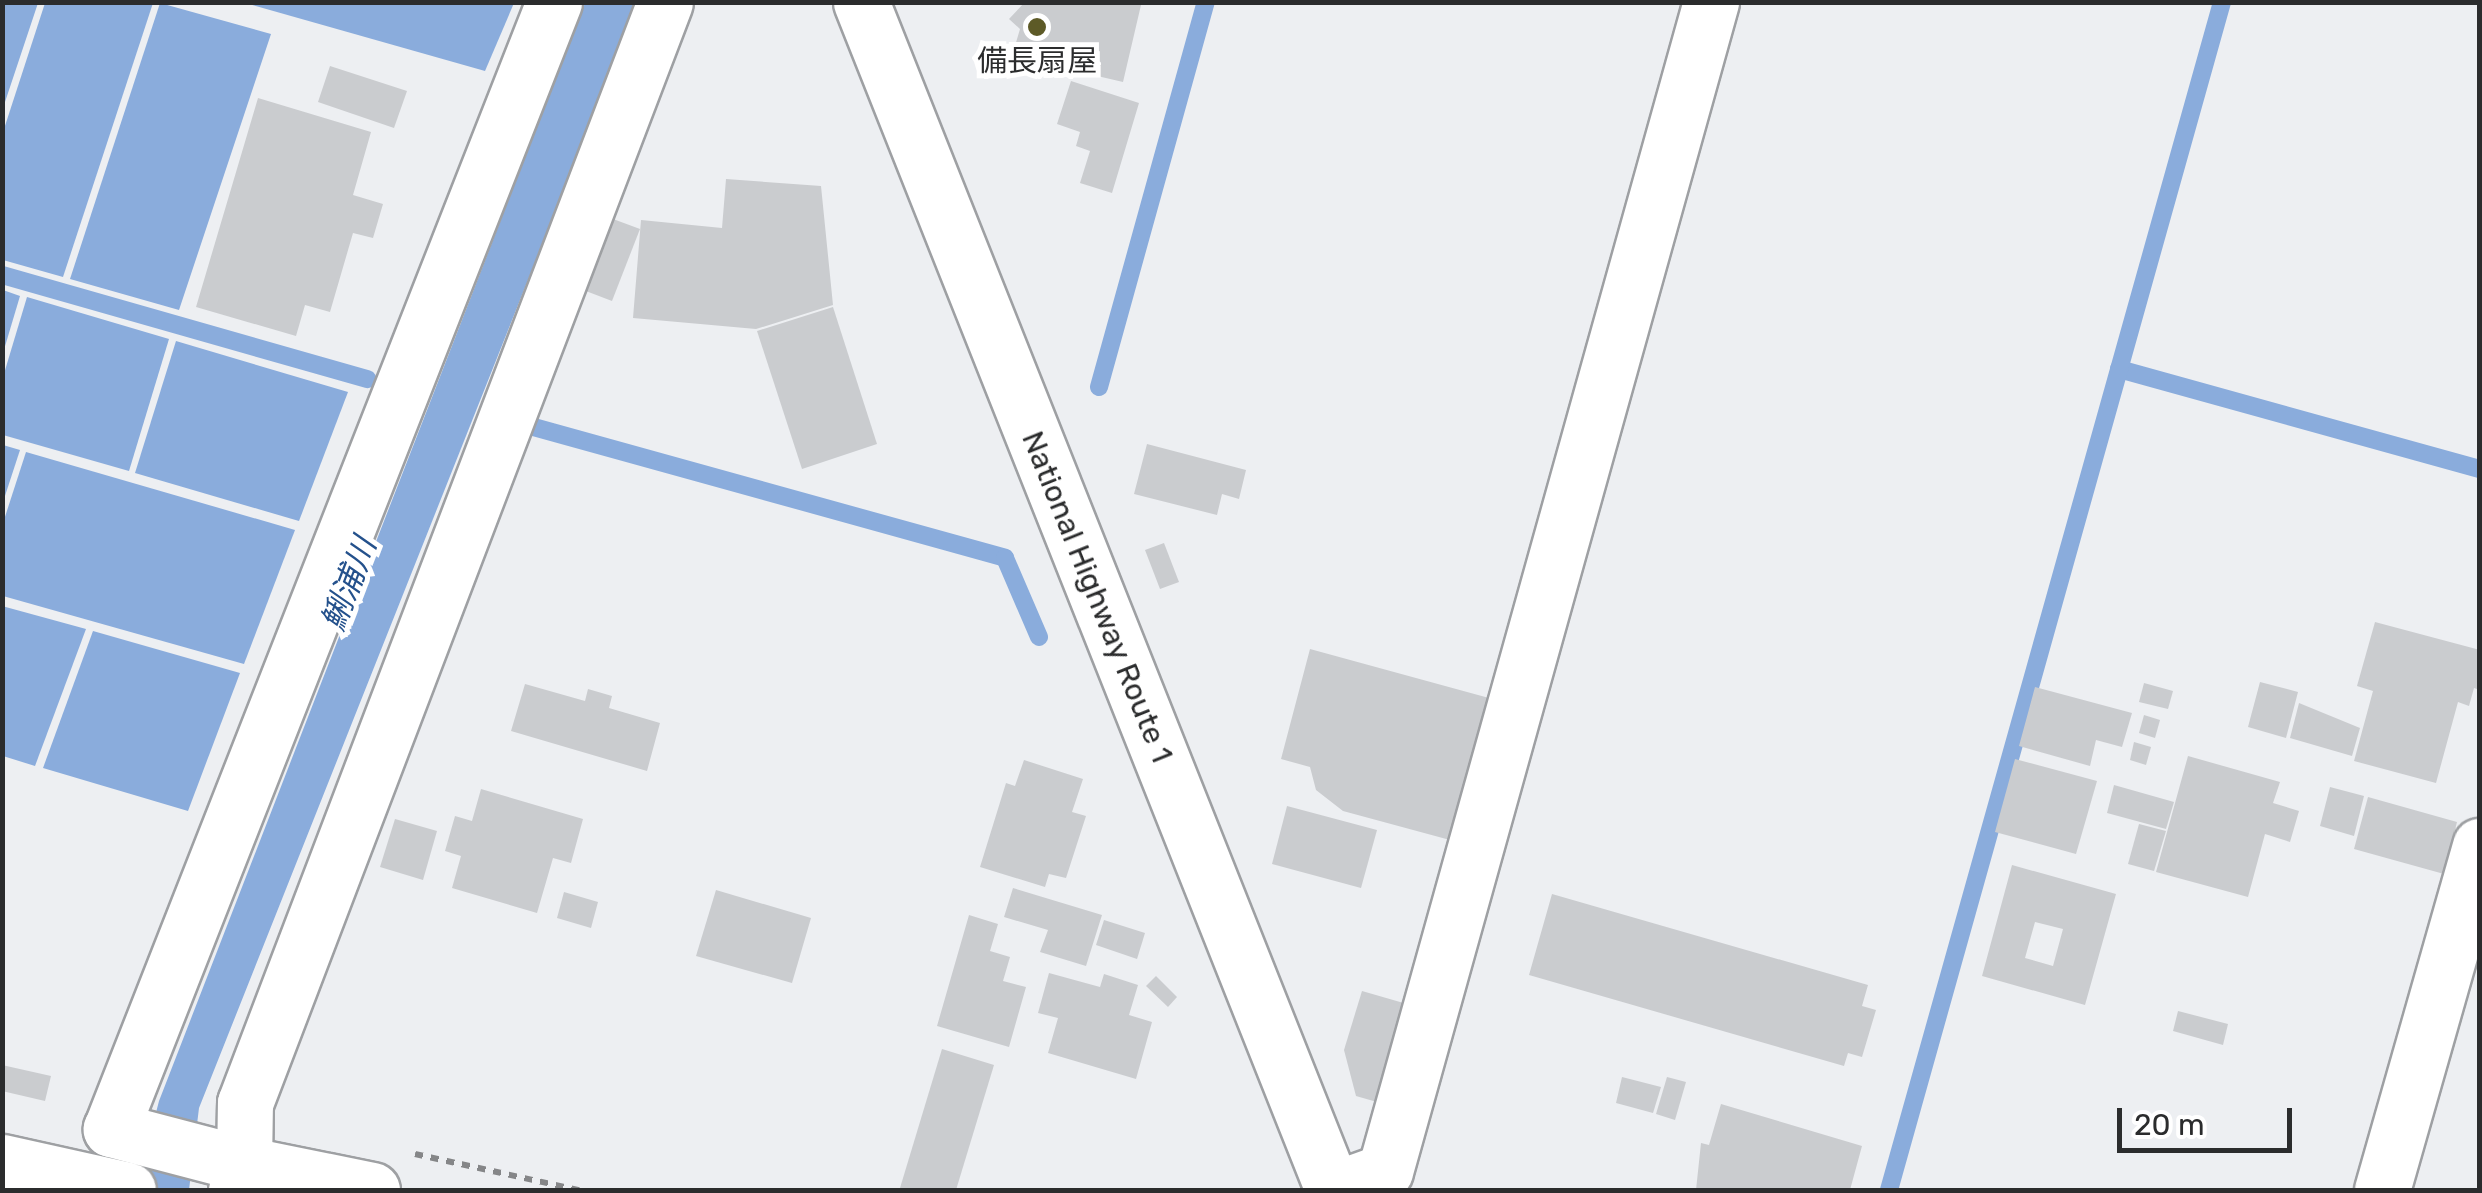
<!DOCTYPE html>
<html>
<head>
<meta charset="utf-8">
<style>
	body { margin:0 }
	#map { position:relative; width:2482px; height:1193px; overflow:hidden; background:#edeff2; font-family:Rubik,"Noto Sans JP",sans-serif }
	div>[style] { position:absolute }
	.water>* { inset:0; background:#8aacdc }
	.stream>* { height:18px; margin:-9px; padding:0 9px; transform-origin:9px; border-radius:9px; background:#8aacdc }
	.building>* { inset:0; background:#cacccf }
	.path>* { height:6px; margin-top:-3px; transform-origin:0; background:repeating-linear-gradient(90deg,#858688 0 8px,transparent 0 16px) }
	.roads { filter:drop-shadow(2px 0 #9ea0a3) drop-shadow(-2px 0 #9ea0a3) drop-shadow(0 2px #9ea0a3) drop-shadow(0 -2px #9ea0a3) }
	.minor>* { height:55px; margin:-27.5px; padding:0 27.5px; transform-origin:27.5px; border-radius:27.5px; background:#fff }
	.trunk>* { height:55px; margin:-27.5px; padding:0 27.5px; transform-origin:27.5px; border-radius:27.5px; background:#fff }
	.dots>* { width:28px; height:28px; translate:-50% -50%; box-sizing:border-box; border:5px solid #fff; border-radius:50% }
	span { translate:-50% -50%; white-space:nowrap; text-align:center; line-height:1.15; -webkit-text-stroke:10px #fff; paint-order:stroke }
	.poi-label { font-size:30px; color:#2b2c2d }
	.street-label { font-size:30px; color:#2b2c2d }
	.water-label { font-size:32px; color:#24518c; font-style:italic }
	.frame { position:absolute; inset:0; border:5px solid #2b2c2d; pointer-events:none }
	.scale { position:absolute; left:2117px; top:1108px; width:175px; height:45px; box-sizing:border-box; border:5px solid #2b2c2d; border-top:0; padding-left:12px; font-size:30px; line-height:35px; white-space:nowrap; color:#2b2c2d; -webkit-text-stroke:8px #fff; paint-order:stroke }
</style>
</head>
<body>
<div id="map">
	<div class="water">
		<div style="clip-path:polygon(3px 2px,38px 3px,3px 108px,2px 3px)"></div>
		<div style="clip-path:polygon(45px 3px,153px 3px,63px 277px,3px 260px,3px 132px)"></div>
		<div style="clip-path:polygon(160px 3px,271px 34px,179px 310px,70px 279px)"></div>
		<div style="clip-path:polygon(245px 3px,514px 2px,514px 3px,485px 71px)"></div>
		<div style="clip-path:polygon(585px 3px,638px 3px,199px 1108px,189px 1190px,136px 1190px,159px 1101px)"></div>
		<div style="clip-path:polygon(3px 290px,20px 296px,3px 353px,2px 290px)"></div>
		<div style="clip-path:polygon(27px 297px,169px 339px,129px 471px,3px 435px,3px 377px)"></div>
		<div style="clip-path:polygon(176px 341px,348px 392px,299px 521px,135px 473px)"></div>
		<div style="clip-path:polygon(3px 445px,20px 450px,3px 502px,2px 445px)"></div>
		<div style="clip-path:polygon(26px 452px,295px 530px,244px 664px,3px 596px,3px 523px)"></div>
		<div style="clip-path:polygon(2px 606px,86px 629px,35px 766px,3px 756px)"></div>
		<div style="clip-path:polygon(93px 631px,240px 673px,188px 811px,43px 768px)"></div>
	</div>
	<div class="stream">
		<div style="left:2px;top:275px;width:380px;rotate:15.9deg"></div>
		<div style="left:2119px;top:369px;width:375px;rotate:15.5deg"></div>
		<div style="left:1099px;top:387px;width:400px;rotate:-74.5deg"></div>
		<div style="left:530px;top:426px;width:493px;rotate:15.5deg"></div>
		<div style="left:1005px;top:558px;width:86px;rotate:66.7deg"></div>
		<div style="left:1889px;top:1190px;width:1234px;rotate:-74.34deg"></div>
	</div>
	<div class="building">
		<div style="clip-path:polygon(1025px 2px,1141px 5px,1123px 82px,1012px 56px,1020px 29px,1009px 19px)"></div>
		<div style="clip-path:polygon(330px 66px,407px 91px,394px 128px,318px 102px)"></div>
		<div style="clip-path:polygon(1071px 81px,1139px 103px,1112px 193px,1080px 183px,1090px 151px,1076px 146px,1080px 132px,1057px 124px)"></div>
		<div style="clip-path:polygon(258px 98px,371px 132px,353px 195px,383px 204px,373px 238px,353px 233px,330px 312px,305px 305px,296px 336px,196px 307px)"></div>
		<div style="clip-path:polygon(726px 179px,821px 186px,833px 305px,756px 329px,633px 318px,641px 220px,722px 228px)"></div>
		<div style="clip-path:polygon(605px 216px,640px 229px,612px 301px,578px 288px)"></div>
		<div style="clip-path:polygon(833px 307px,877px 444px,802px 469px,757px 331px)"></div>
		<div style="clip-path:polygon(1147px 444px,1246px 470px,1239px 499px,1222px 494px,1217px 515px,1134px 494px)"></div>
		<div style="clip-path:polygon(1164px 543px,1179px 582px,1160px 589px,1145px 550px)"></div>
		<div style="clip-path:polygon(2375px 622px,2480px 650px,2480px 690px,2474px 688px,2469px 706px,2458px 702px,2436px 783px,2354px 761px,2373px 691px,2357px 686px)"></div>
		<div style="clip-path:polygon(1310px 649px,1489px 698px,1450px 840px,1343px 811px,1316px 790px,1310px 767px,1281px 759px)"></div>
		<div style="clip-path:polygon(2260px 682px,2298px 692px,2286px 738px,2248px 727px)"></div>
		<div style="clip-path:polygon(2144px 683px,2173px 691px,2168px 709px,2139px 702px)"></div>
		<div style="clip-path:polygon(525px 684px,585px 701px,588px 689px,612px 696px,609px 708px,660px 723px,647px 771px,511px 731px)"></div>
		<div style="clip-path:polygon(2035px 687px,2132px 713px,2122px 747px,2096px 740px,2090px 766px,2019px 746px)"></div>
		<div style="clip-path:polygon(2299px 703px,2360px 728px,2352px 756px,2290px 738px)"></div>
		<div style="clip-path:polygon(2144px 715px,2160px 720px,2155px 738px,2139px 733px)"></div>
		<div style="clip-path:polygon(2134px 742px,2151px 747px,2146px 765px,2130px 760px)"></div>
		<div style="clip-path:polygon(2188px 756px,2280px 782px,2273px 803px,2299px 811px,2290px 842px,2265px 834px,2248px 897px,2156px 872px)"></div>
		<div style="clip-path:polygon(2015px 759px,2097px 781px,2076px 854px,1995px 832px)"></div>
		<div style="clip-path:polygon(1024px 760px,1083px 779px,1072px 812px,1086px 816px,1066px 878px,1049px 874px,1045px 887px,980px 867px,1006px 783px,1015px 786px)"></div>
		<div style="clip-path:polygon(2114px 785px,2174px 802px,2166px 829px,2107px 813px)"></div>
		<div style="clip-path:polygon(2330px 787px,2364px 796px,2354px 836px,2320px 826px)"></div>
		<div style="clip-path:polygon(481px 789px,583px 819px,571px 863px,553px 858px,537px 913px,452px 888px,461px 856px,445px 851px,455px 816px,472px 821px)"></div>
		<div style="clip-path:polygon(2368px 797px,2457px 822px,2444px 874px,2354px 849px)"></div>
		<div style="clip-path:polygon(1287px 806px,1377px 830px,1361px 888px,1272px 864px)"></div>
		<div style="clip-path:polygon(395px 819px,437px 831px,423px 880px,380px 867px)"></div>
		<div style="clip-path:polygon(2139px 824px,2166px 831px,2154px 871px,2128px 864px)"></div>
		<div style="clip-path:polygon(evenodd,2012px 865px,2116px 894px,2085px 1005px,1982px 976px,2012px 865px,2035px 922px,2063px 929px,2053px 966px,2025px 958px,2035px 922px)"></div>
		<div style="clip-path:polygon(1013px 888px,1102px 915px,1086px 966px,1040px 952px,1048px 930px,1004px 917px)"></div>
		<div style="clip-path:polygon(716px 890px,811px 918px,792px 983px,696px 956px)"></div>
		<div style="clip-path:polygon(564px 892px,598px 902px,591px 928px,557px 918px)"></div>
		<div style="clip-path:polygon(1552px 894px,1868px 985px,1862px 1006px,1876px 1010px,1862px 1057px,1848px 1053px,1844px 1066px,1529px 975px)"></div>
		<div style="clip-path:polygon(969px 915px,998px 924px,990px 951px,1010px 957px,1003px 981px,1026px 987px,1009px 1047px,937px 1026px)"></div>
		<div style="clip-path:polygon(1104px 920px,1145px 933px,1137px 959px,1096px 945px)"></div>
		<div style="clip-path:polygon(1049px 973px,1100px 987px,1104px 974px,1138px 985px,1129px 1015px,1152px 1022px,1136px 1079px,1048px 1053px,1058px 1018px,1038px 1013px)"></div>
		<div style="clip-path:polygon(1156px 976px,1177px 997px,1168px 1007px,1146px 986px)"></div>
		<div style="clip-path:polygon(1362px 991px,1407px 1004px,1377px 1102px,1356px 1096px,1344px 1050px)"></div>
		<div style="clip-path:polygon(2178px 1011px,2228px 1024px,2223px 1045px,2173px 1031px)"></div>
		<div style="clip-path:polygon(942px 1049px,994px 1065px,956px 1190px,908px 1190px,900px 1188px)"></div>
		<div style="clip-path:polygon(2px 1065px,51px 1076px,45px 1101px,2px 1091px)"></div>
		<div style="clip-path:polygon(1622px 1077px,1661px 1087px,1653px 1113px,1616px 1103px)"></div>
		<div style="clip-path:polygon(1667px 1077px,1686px 1082px,1675px 1120px,1656px 1114px)"></div>
		<div style="clip-path:polygon(1721px 1104px,1862px 1146px,1850px 1190px,1696px 1190px,1701px 1143px,1709px 1145px)"></div>
	</div>
	<div class="path">
		<div style="left:415px;top:1154px;width:168px;rotate:12.4deg"></div>
	</div>
	<div class="roads">
		<div class="minor">
			<div style="left:236px;top:1190px;width:27px;rotate:-73deg"></div>
			<div style="left:244px;top:1164px;width:138px;rotate:-165.3deg"></div>
			<div style="left:111px;top:1129px;width:1211px;rotate:-68.54deg"></div>
			<div style="left:372px;top:1190px;width:131px;rotate:-168.5deg"></div>
			<div style="left:244px;top:1164px;width:61px;rotate:-89.1deg"></div>
			<div style="left:245px;top:1103px;width:1178px;rotate:-69.12deg"></div>
			<div style="left:1332px;top:1190px;width:56px;rotate:-19.7deg"></div>
			<div style="left:1385px;top:1171px;width:1214px;rotate:-74.42deg"></div>
			<div style="left:2382px;top:1190px;width:358px;rotate:-74.1deg"></div>
		</div>
		<div class="trunk">
			<div style="left:861px;top:2px;width:1278px;rotate:68.33deg"></div>
			<div style="left:2px;top:1162px;width:129px;rotate:12.5deg"></div>
		</div>
	</div>
	<div class="dots">
		<div style="left:1037px;top:27px;background:#5d5a27"></div>
	</div>
	<div class="poi-label">
		<span style="left:1037px;top:61px">備長扇屋</span>
	</div>
	<div class="street-label">
		<span style="left:1097px;top:597px;rotate:68deg">National Highway Route 1</span>
	</div>
	<div class="water-label">
		<span style="left:349px;top:584px;rotate:-69deg">鯏浦川</span>
	</div>
	<div class="frame"></div>
	<div class="scale">20 m</div>
</div>
</body>
</html>
